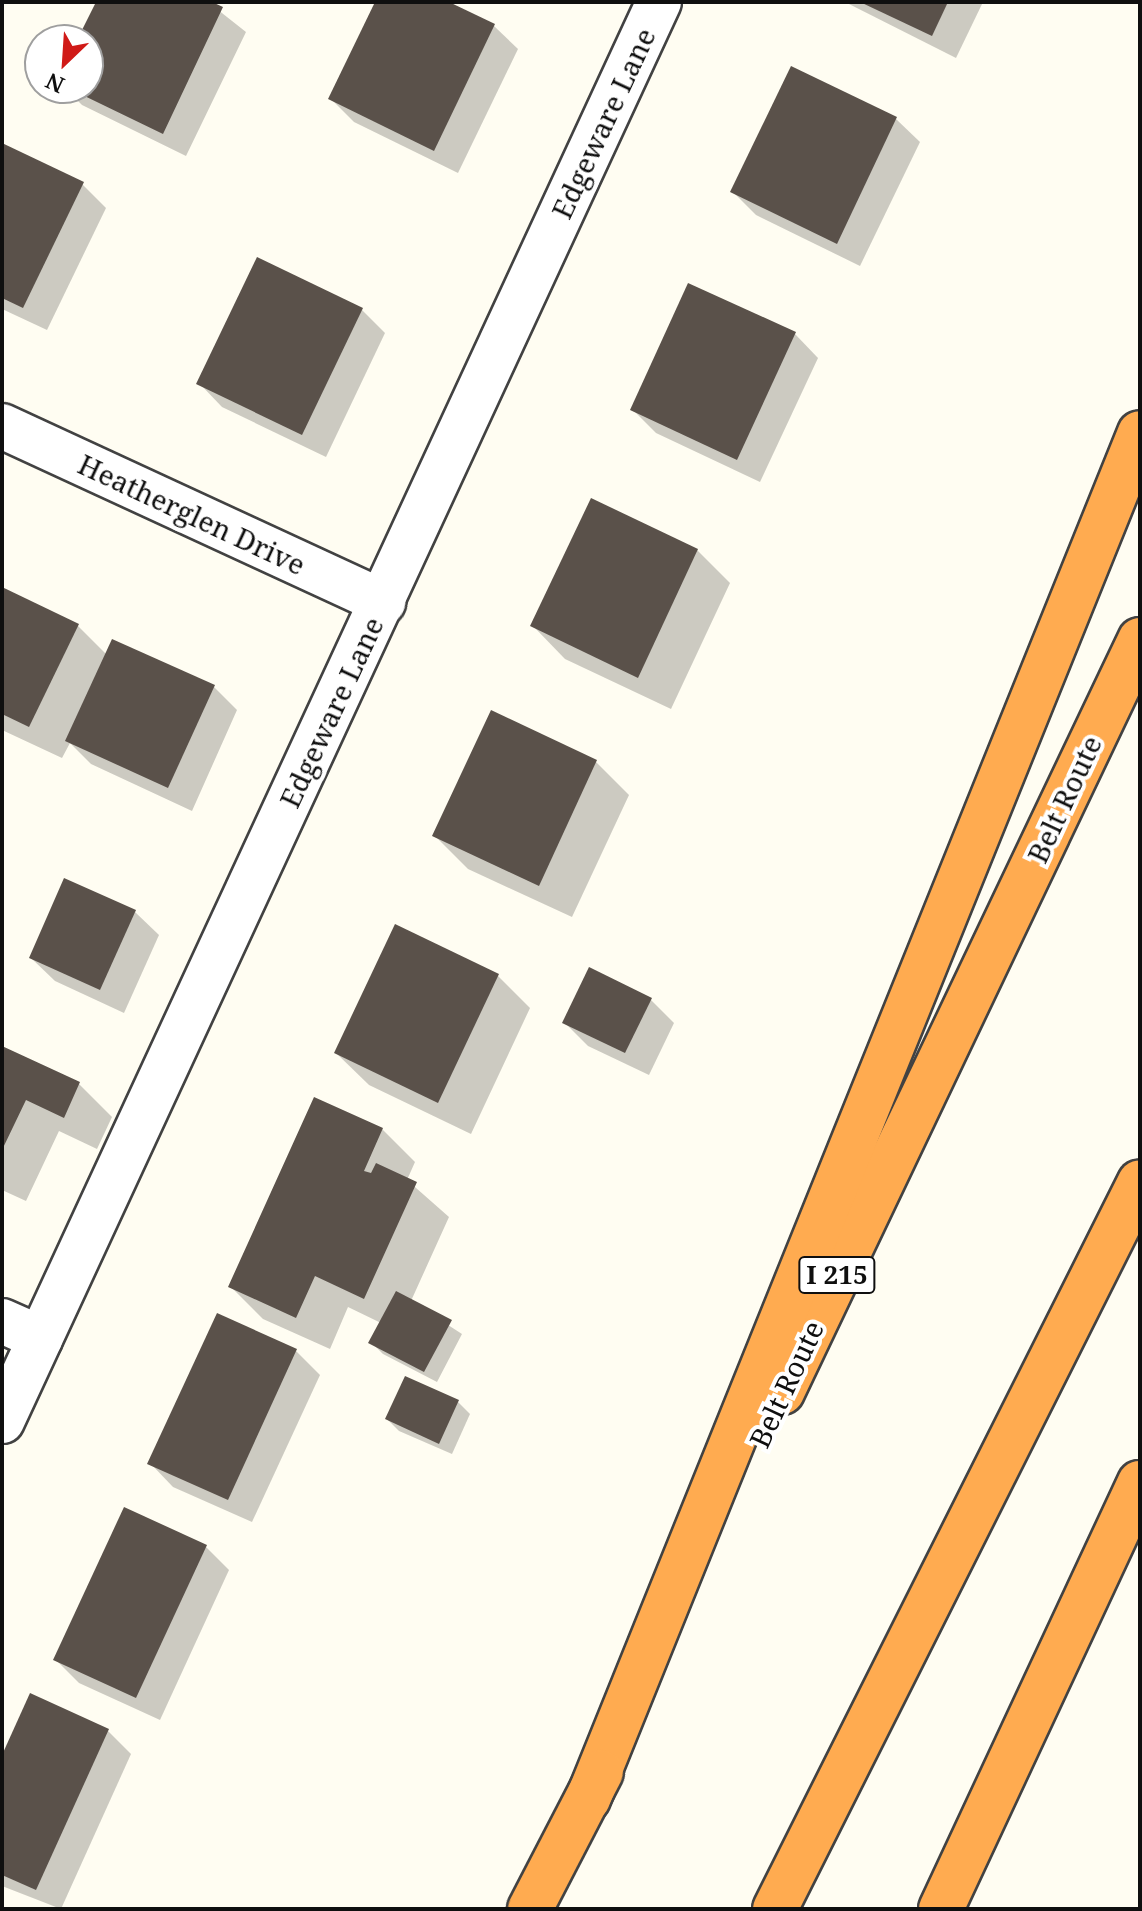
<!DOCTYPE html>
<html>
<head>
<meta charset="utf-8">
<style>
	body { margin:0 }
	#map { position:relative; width:1142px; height:1911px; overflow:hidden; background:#fffdf2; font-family:"Noto Serif",serif }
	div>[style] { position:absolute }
	.shadow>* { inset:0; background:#0003 }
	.building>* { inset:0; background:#5a514a }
	.roads { filter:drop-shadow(2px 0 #424242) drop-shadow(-2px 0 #424242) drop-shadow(0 2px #424242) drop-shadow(0 -2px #424242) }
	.street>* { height:44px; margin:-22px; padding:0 22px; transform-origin:22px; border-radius:22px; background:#fff }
	.highway>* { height:44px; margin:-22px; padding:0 22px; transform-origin:22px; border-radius:22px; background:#ffab50 }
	span { translate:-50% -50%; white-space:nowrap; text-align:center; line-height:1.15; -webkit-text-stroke:8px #fff; paint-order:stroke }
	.shield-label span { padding:2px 6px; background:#fff; border:2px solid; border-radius:6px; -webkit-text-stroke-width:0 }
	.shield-label { font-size:26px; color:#0f0f0f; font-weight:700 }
	.street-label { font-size:28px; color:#0f0f0f }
	.frame { position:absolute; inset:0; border:4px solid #0f0f0f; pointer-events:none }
	.north { position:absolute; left:24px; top:24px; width:80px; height:80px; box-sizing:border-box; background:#fff; border:2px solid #9f9f9f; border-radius:50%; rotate:205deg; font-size:22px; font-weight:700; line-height:32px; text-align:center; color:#0f0f0f }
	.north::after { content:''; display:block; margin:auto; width:28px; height:36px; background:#d01a17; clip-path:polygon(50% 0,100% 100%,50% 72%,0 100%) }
</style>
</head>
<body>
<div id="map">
	<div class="shadow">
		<div style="clip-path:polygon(98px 2px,208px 2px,246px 32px,186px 156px,82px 105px,65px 88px,88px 88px,88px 40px,79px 40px)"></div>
		<div style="clip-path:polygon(378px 2px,444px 2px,494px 26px,518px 49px,458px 173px,354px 122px,331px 99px)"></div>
		<div style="clip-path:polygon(845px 2px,983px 2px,956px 58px)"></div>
		<div style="clip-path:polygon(896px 119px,920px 142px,860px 266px,756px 215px,733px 192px)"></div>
		<div style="clip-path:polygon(2px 145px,82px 184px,106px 208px,47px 330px,2px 309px)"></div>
		<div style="clip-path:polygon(362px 310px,385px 333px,326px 457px,222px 407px,199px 383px)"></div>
		<div style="clip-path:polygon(795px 334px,818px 358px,760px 482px,656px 433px,633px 410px)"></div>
		<div style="clip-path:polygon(697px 550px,730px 583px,671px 709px,565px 659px,533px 626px)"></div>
		<div style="clip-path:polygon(2px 590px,77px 625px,107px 655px,214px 687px,237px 710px,192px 811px,91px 764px,70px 743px,62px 758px,2px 730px)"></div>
		<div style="clip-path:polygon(492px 712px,596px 762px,629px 795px,572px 917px,468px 869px,435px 836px)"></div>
		<div style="clip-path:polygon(135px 912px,159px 935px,124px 1013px,55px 981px,31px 958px)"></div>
		<div style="clip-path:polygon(497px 975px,530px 1008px,471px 1134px,369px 1085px,336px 1053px)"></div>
		<div style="clip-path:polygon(650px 999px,674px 1023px,649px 1075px,588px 1046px,564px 1022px)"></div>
		<div style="clip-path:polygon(2px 1048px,79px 1084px,112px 1117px,97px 1149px,59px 1131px,26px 1201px,2px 1190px)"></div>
		<div style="clip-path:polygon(382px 1129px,415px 1162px,407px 1180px,449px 1217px,411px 1301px,462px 1334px,437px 1382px,383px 1354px,371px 1342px,381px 1323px,348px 1307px,330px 1349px,263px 1319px,230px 1286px)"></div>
		<div style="clip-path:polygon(296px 1351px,320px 1375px,252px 1522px,173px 1487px,150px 1463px)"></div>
		<div style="clip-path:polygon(458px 1402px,470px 1414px,452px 1454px,399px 1431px,387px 1419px)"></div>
		<div style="clip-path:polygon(206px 1547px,229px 1570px,160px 1720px,79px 1683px,56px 1660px)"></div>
		<div style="clip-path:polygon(108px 1731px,131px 1754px,61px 1909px,2px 1886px,2px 1760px)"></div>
	</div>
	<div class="building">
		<div style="clip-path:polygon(96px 2px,212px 2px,223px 7px,163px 134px,68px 88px,88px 88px,88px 40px,77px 40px)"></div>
		<div style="clip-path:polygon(375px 2px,449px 2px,495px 24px,434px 151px,328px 99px)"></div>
		<div style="clip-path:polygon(860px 2px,948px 2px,932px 36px)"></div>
		<div style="clip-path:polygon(791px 66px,897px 117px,837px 244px,730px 192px)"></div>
		<div style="clip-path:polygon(2px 143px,84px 182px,23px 308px,2px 298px)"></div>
		<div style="clip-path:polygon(257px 257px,363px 308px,302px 435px,196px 384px)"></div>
		<div style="clip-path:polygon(688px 283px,796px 332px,737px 460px,630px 410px)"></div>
		<div style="clip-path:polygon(591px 498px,698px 549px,638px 678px,530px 626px)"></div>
		<div style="clip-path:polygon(2px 587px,79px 624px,29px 727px,2px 714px)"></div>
		<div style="clip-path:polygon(112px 639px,215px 685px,168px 788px,65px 741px)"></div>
		<div style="clip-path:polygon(491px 710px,597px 760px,539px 886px,432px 836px)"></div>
		<div style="clip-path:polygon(64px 878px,136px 910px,100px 990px,29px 958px)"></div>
		<div style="clip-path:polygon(395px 924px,499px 974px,438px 1103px,334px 1053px)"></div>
		<div style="clip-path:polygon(589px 967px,652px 998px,625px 1053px,562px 1023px)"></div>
		<div style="clip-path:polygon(2px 1046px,80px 1082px,64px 1118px,26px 1100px,2px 1150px)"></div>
		<div style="clip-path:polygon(314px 1097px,383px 1128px,364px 1171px,371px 1173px,376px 1163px,417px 1182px,364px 1299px,315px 1276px,296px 1318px,228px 1287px)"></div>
		<div style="clip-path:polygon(396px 1291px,452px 1320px,424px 1372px,368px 1343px)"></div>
		<div style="clip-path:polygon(217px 1313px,297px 1349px,228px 1500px,147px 1464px)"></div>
		<div style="clip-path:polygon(405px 1376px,459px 1400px,439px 1444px,385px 1419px)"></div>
		<div style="clip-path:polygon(124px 1507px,207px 1545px,136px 1698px,53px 1660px)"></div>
		<div style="clip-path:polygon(30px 1693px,109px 1729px,36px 1890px,2px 1875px,2px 1755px)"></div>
	</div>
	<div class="roads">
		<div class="street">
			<div style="left:2px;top:426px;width:420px;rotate:24.8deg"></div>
			<div style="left:2px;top:1321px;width:42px;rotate:24.1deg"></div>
			<div style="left:2px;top:1421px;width:1564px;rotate:-65.16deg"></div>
		</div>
		<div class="highway">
			<div style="left:782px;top:1392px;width:833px;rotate:-64.54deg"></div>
			<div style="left:588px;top:1799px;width:1473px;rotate:-68deg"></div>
			<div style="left:530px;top:1909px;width:154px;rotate:-62.6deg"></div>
			<div style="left:775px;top:1909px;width:813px;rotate:-63.34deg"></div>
			<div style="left:941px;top:1909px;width:470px;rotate:-65deg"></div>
		</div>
	</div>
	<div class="shield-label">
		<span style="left:837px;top:1275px">I 215</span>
	</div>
	<div class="street-label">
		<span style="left:603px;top:123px;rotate:-65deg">Edgeware Lane</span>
		<span style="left:192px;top:514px;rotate:25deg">Heatherglen Drive</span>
		<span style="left:331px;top:712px;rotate:-65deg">Edgeware Lane</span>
		<span style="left:1064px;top:799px;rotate:-65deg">Belt Route</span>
		<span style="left:786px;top:1384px;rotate:-65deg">Belt Route</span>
	</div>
	<div class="frame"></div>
	<div class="north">N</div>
</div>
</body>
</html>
